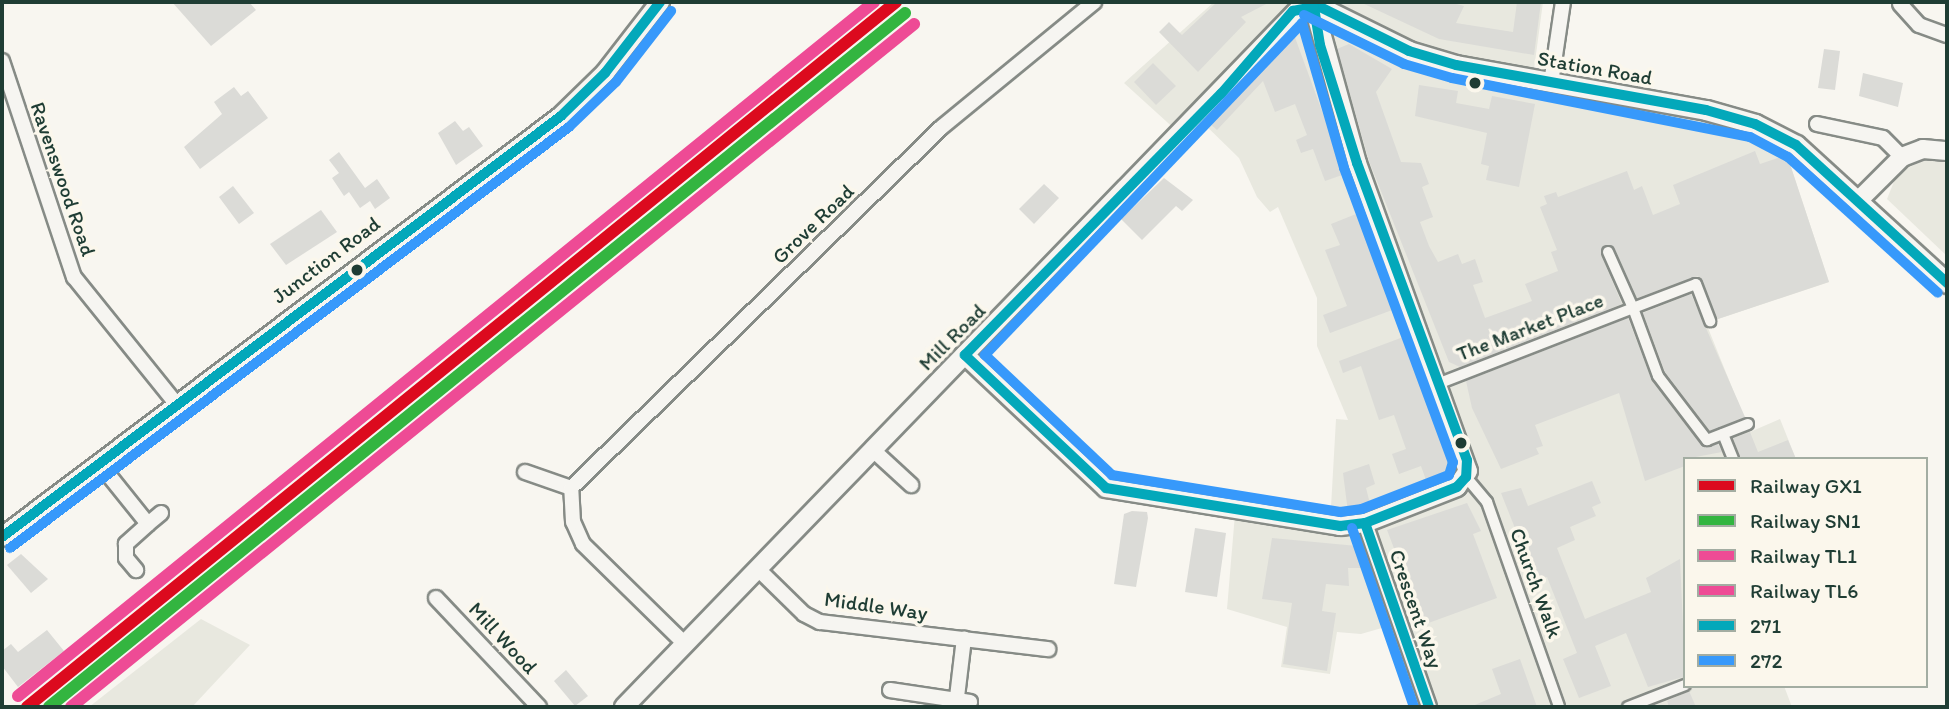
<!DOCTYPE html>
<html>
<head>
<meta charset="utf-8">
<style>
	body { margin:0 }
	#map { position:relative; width:1949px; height:709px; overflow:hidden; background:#f8f6f0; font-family:Itim,sans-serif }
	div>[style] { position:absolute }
	.built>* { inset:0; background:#e8e8df }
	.building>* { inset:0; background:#dbdbd7 }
	.roads { filter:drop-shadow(2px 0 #868b86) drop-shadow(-2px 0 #868b86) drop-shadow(0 2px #868b86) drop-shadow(0 -2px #868b86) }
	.pedestrian>* { height:10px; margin:-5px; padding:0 5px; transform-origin:5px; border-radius:5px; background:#f6f5f1 }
	.minor>* { height:14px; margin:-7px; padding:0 7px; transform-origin:7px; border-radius:7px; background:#f6f5f1 }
	.tertiary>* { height:18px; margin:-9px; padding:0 9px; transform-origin:9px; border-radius:9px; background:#f6f5f1 }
	.secondary>* { height:19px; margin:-9.5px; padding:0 9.5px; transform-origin:9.5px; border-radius:9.5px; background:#f6f5f1 }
	.bus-1>* { height:10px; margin:-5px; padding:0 5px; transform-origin:5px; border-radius:5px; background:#03a8ba }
	.bus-2>* { height:10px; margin:-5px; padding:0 5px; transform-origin:5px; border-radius:5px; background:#3799fb }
	.rail-1>* { height:12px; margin:-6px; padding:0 6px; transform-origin:6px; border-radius:6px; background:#dc0a1e }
	.rail-2>* { height:12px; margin:-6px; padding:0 6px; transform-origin:6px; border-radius:6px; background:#33b540 }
	.rail-3>* { height:12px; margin:-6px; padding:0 6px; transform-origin:6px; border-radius:6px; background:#ee4b95 }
	.rail-4>* { height:12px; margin:-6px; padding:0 6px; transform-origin:6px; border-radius:6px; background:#ee4b95 }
	.dots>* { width:19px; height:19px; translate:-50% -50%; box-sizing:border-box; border:4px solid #fbf7ec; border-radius:50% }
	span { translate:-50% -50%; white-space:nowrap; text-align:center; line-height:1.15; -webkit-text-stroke:7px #fbf7ec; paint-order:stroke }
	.street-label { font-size:21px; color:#1f3d34 }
	.frame { position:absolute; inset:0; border:4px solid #1f3d34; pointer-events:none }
	.legend { position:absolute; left:1683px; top:457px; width:245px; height:231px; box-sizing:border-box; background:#fbf7ec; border:2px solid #a3ada2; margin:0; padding:9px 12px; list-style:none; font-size:21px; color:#1f3d34 }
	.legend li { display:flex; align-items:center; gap:14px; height:35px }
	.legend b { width:35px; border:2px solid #a3ada2 }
</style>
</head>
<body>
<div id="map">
	<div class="built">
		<div style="clip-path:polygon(1214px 2px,1543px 2px,1531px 92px,1724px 124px,1762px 138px,1787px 155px,1829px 282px,1706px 323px,1750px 432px,1780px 419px,1796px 459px,1685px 459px,1685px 686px,1784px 686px,1792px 707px,1436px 707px,1399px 623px,1361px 634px,1337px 632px,1330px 674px,1281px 667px,1287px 627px,1227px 609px,1236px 502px,1331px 507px,1336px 419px,1348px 420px,1317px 346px,1317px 298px,1278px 207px,1270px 212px,1257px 197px,1239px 158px,1195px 115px,1178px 132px,1124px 83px)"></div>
		<div style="clip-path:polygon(1927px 158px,1947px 163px,1947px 256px,1887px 199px,1897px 174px)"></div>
		<div style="clip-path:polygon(201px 619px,250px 645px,192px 707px,89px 707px)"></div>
	</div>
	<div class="building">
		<div style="clip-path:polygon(172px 2px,249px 2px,256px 10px,211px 46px)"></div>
		<div style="clip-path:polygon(1217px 2px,1270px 2px,1241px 17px,1246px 22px,1198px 72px,1159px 32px,1169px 22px,1182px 35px)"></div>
		<div style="clip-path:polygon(1360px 2px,1449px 2px,1464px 6px,1456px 23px,1513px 32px,1517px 2px,1541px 2px,1534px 55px,1439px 39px)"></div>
		<div style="clip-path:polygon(1293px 32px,1345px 174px,1325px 181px,1313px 149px,1301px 153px,1296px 140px,1307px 135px,1295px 104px,1275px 112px,1263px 81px,1217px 130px,1207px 121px)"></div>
		<div style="clip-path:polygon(1349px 44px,1392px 69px,1376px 92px,1401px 162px,1421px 163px,1429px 184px,1422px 187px,1433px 217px,1420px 222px,1429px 246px,1438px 262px,1458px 254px,1462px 264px,1475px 259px,1483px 282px,1473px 285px,1485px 318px,1532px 301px,1525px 284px,1558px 271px,1551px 252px,1557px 250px,1540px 207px,1547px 204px,1544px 196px,1556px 192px,1558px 197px,1627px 171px,1634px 190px,1642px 186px,1653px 215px,1680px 204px,1673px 185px,1755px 151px,1760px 164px,1787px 155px,1829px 282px,1718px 319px,1698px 276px,1637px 298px,1615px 249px,1605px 245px,1601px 255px,1622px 304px,1460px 367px,1449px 362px,1369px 161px,1337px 49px)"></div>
		<div style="clip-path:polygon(1824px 49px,1840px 51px,1835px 90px,1818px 88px)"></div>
		<div style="clip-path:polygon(1153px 63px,1176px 86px,1156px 105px,1134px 82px)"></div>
		<div style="clip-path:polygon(1863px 73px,1903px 83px,1898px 107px,1859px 96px)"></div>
		<div style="clip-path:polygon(1419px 85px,1458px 91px,1456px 103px,1489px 109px,1492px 96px,1535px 104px,1519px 187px,1486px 180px,1489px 166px,1481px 164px,1487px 133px,1415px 116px)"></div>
		<div style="clip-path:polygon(234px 87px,241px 96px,248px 91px,268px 118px,200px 169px,184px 147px,222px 114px,214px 102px)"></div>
		<div style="clip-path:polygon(455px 121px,463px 131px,469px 127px,483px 146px,456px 165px,438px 133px)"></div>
		<div style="clip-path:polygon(339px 152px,365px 188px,377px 179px,390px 198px,375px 209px,370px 201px,360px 208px,349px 192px,344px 196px,332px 178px,339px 173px,329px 160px)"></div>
		<div style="clip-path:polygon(1164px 178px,1193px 200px,1182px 211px,1176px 206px,1142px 240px,1121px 219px)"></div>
		<div style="clip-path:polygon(1044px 184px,1059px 198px,1034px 224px,1019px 209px)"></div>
		<div style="clip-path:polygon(233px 186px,254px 213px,239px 224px,219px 197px)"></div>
		<div style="clip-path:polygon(321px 210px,337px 232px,286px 265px,270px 244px)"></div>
		<div style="clip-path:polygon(1356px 214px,1395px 309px,1330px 333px,1323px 315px,1347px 306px,1325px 250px,1340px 245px,1331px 224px)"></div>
		<div style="clip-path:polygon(1691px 294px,1745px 417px,1710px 431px,1665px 372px,1643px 313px)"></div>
		<div style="clip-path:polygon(1628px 318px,1652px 381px,1701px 445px,1718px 444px,1722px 452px,1685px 459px,1685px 466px,1645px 481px,1619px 393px,1535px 425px,1543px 446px,1536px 448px,1539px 454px,1501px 469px,1472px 408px,1466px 381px)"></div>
		<div style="clip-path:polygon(1406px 336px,1452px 471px,1426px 480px,1421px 466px,1399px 474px,1392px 454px,1406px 449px,1394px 415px,1379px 420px,1361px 366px,1343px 373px,1339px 361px)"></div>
		<div style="clip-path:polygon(1750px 432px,1758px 452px,1788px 440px,1796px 459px,1741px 459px,1733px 438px)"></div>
		<div style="clip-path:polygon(1369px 464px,1375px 484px,1366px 488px,1370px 504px,1348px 512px,1343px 473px)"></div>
		<div style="clip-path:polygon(1592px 481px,1601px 503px,1592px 507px,1596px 516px,1570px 527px,1575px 540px,1557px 548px,1585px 619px,1651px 592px,1646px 578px,1680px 559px,1685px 672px,1683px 677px,1648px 687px,1626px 633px,1595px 646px,1611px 686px,1579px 698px,1563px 659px,1577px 653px,1547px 577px,1536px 581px,1501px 493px,1521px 488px,1528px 506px)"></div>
		<div style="clip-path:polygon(1467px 503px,1481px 531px,1473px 534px,1497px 598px,1423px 625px,1387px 530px)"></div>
		<div style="clip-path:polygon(1132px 511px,1147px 512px,1148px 518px,1136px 587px,1114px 584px,1124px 514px)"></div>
		<div style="clip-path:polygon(1195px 528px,1226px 533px,1217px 597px,1185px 592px)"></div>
		<div style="clip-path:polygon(1272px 538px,1357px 546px,1361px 556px,1361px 568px,1348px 568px,1349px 586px,1326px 584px,1322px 611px,1336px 613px,1327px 671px,1283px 664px,1292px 603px,1262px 599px)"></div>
		<div style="clip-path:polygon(21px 554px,48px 579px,31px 593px,7px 565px)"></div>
		<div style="clip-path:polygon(47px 630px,64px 651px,18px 687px,2px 666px,2px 651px,11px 644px,18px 652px)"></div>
		<div style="clip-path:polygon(1520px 659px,1537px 707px,1470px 707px,1501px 694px,1492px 669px)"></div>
		<div style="clip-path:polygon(566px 670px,588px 696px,575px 706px,554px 681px)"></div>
		<div style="clip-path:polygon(1689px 691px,1696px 707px,1669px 707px,1667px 701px)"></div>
	</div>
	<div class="roads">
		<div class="pedestrian">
			<div style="left:1608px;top:252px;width:61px;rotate:65.9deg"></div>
			<div style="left:1633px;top:308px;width:67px;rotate:-20.9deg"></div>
			<div style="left:1696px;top:284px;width:40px;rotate:69deg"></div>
			<div style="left:1440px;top:383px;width:207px;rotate:-21.2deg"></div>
			<div style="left:1633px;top:308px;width:72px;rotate:69.8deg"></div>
			<div style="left:1658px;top:376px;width:81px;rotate:52.6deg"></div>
			<div style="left:1707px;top:440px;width:44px;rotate:-21.3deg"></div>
			<div style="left:1723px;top:434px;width:27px;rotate:68deg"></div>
			<div style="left:1466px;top:477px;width:33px;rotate:50deg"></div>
			<div style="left:1487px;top:502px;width:217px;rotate:70.6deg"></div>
			<div style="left:1628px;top:707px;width:61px;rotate:-21.1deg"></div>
		</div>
		<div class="minor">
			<div style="left:1900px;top:4px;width:28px;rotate:48deg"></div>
			<div style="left:1919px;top:25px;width:30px;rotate:20deg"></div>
			<div style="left:2px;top:61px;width:228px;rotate:71.6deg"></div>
			<div style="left:74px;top:277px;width:161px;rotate:51.1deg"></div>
			<div style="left:1551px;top:83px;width:82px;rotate:-81.6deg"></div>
			<div style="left:1817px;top:124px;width:67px;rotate:12deg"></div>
			<div style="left:1883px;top:138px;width:27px;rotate:45deg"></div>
			<div style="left:873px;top:450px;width:52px;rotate:42.6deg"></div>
			<div style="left:99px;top:463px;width:78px;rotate:51.2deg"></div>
			<div style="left:148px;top:524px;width:30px;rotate:138deg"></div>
			<div style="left:126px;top:544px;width:14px;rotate:90deg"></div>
			<div style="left:126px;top:558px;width:16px;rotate:50deg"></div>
			<div style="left:525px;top:472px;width:49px;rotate:19.2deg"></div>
			<div style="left:1365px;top:523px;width:195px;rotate:70.8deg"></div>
			<div style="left:148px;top:524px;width:17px;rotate:-40deg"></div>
			<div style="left:758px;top:569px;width:64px;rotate:44.4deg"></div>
			<div style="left:804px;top:614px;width:18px;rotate:27deg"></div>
			<div style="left:820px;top:622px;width:230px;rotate:6.8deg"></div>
			<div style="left:436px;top:598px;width:150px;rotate:46.6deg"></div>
			<div style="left:683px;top:642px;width:140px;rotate:-135.6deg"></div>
			<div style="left:583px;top:544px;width:24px;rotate:-114deg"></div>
			<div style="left:573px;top:522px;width:34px;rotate:-93deg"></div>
			<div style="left:571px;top:488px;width:518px;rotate:-44.22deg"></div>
			<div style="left:942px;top:127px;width:197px;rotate:-39.4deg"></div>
			<div style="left:890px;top:690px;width:81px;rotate:8.5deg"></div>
			<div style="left:957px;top:697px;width:59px;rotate:-83.2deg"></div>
		</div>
		<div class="tertiary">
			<div style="left:1860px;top:199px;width:59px;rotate:-45deg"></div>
			<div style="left:1902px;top:157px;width:22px;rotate:-21deg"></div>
			<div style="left:1923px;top:149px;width:24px;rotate:5deg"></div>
			<div style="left:2px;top:537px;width:700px;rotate:-36.98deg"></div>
			<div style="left:561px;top:116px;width:62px;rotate:-44.3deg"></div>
			<div style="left:605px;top:73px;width:90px;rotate:-52.2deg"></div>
			<div style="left:624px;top:707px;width:972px;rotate:-45.96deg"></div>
			<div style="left:1300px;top:8px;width:14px;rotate:-4deg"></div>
			<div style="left:1314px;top:7px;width:162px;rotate:74.6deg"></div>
			<div style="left:1357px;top:163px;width:327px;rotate:70.2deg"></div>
			<div style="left:1468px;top:471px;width:19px;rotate:125deg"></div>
			<div style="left:1457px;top:487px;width:99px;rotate:158.6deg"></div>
			<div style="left:1365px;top:523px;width:25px;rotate:173deg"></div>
			<div style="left:1340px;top:526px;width:237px;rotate:-170.8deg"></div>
			<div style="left:1106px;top:488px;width:194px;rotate:-136.7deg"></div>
		</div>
		<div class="secondary">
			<div style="left:1310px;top:2px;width:110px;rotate:26.3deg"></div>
			<div style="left:1409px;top:51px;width:49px;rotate:16.6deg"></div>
			<div style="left:1456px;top:65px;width:254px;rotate:10.2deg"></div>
			<div style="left:1706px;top:110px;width:51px;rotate:15.9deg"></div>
			<div style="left:1755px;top:124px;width:46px;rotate:27.1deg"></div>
			<div style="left:1796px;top:145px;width:205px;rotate:42.4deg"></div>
		</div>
	</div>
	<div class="bus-1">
		<div style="left:1310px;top:2px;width:110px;rotate:26.3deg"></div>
		<div style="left:1409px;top:51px;width:49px;rotate:16.6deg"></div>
		<div style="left:1456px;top:65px;width:254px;rotate:10.2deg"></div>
		<div style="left:1706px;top:110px;width:51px;rotate:15.9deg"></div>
		<div style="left:1755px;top:124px;width:46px;rotate:27.1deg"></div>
		<div style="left:1796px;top:145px;width:205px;rotate:42.4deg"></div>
		<div style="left:1314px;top:7px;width:38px;rotate:81deg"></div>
		<div style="left:1320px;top:45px;width:124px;rotate:72.6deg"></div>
		<div style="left:1357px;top:163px;width:317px;rotate:69.7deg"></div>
		<div style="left:1467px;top:460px;width:17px;rotate:93deg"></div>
		<div style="left:1466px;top:477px;width:13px;rotate:132deg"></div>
		<div style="left:1457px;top:487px;width:99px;rotate:158.6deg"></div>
		<div style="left:1365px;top:523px;width:25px;rotate:173deg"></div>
		<div style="left:1340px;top:526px;width:237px;rotate:-170.8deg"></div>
		<div style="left:1106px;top:488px;width:194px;rotate:-136.7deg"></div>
		<div style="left:965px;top:355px;width:366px;rotate:-45.6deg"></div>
		<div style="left:1221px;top:94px;width:110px;rotate:-49.1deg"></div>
		<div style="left:1293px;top:11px;width:21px;rotate:-11deg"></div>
		<div style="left:1365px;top:523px;width:195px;rotate:70.8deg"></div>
		<div style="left:2px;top:537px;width:700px;rotate:-36.98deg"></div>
		<div style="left:561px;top:116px;width:62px;rotate:-44.3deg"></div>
		<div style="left:605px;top:73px;width:90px;rotate:-52.2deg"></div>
	</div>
	<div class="bus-2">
		<div style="left:1304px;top:15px;width:111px;rotate:26.1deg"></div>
		<div style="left:1404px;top:64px;width:50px;rotate:16.3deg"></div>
		<div style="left:1452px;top:78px;width:304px;rotate:11.2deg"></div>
		<div style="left:1750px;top:137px;width:43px;rotate:27.8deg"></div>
		<div style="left:1788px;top:157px;width:202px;rotate:42.2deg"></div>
		<div style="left:1302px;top:23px;width:151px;rotate:73.8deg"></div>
		<div style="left:1344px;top:168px;width:314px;rotate:69.7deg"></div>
		<div style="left:1453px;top:462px;width:14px;rotate:107deg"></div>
		<div style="left:1449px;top:475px;width:93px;rotate:158.7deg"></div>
		<div style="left:1362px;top:509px;width:22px;rotate:172deg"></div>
		<div style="left:1340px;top:512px;width:231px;rotate:-170.8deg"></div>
		<div style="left:1112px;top:475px;width:175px;rotate:-136.6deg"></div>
		<div style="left:985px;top:355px;width:459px;rotate:-46.3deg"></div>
		<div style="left:1352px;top:528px;width:189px;rotate:70.9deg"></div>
		<div style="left:10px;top:548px;width:700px;rotate:-36.98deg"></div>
		<div style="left:569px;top:127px;width:65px;rotate:-43.8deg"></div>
		<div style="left:616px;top:82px;width:90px;rotate:-52.2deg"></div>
	</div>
	<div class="rail-1">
		<div style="left:27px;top:707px;width:1119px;rotate:-39.05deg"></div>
	</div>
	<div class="rail-2">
		<div style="left:49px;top:707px;width:1102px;rotate:-39.03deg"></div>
	</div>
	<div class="rail-3">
		<div style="left:18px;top:696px;width:1102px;rotate:-39.03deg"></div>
	</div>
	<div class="rail-4">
		<div style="left:71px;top:707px;width:1085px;rotate:-39.01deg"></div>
	</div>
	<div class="dots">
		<div style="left:1475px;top:83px;background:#1f3d34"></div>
		<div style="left:357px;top:270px;background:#1f3d34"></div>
		<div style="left:1461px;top:443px;background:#1f3d34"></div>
	</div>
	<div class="street-label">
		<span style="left:1595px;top:68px;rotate:10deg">Station Road</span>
		<span style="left:63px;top:179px;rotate:71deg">Ravenswood Road</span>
		<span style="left:813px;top:224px;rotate:-44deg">Grove Road</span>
		<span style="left:326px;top:260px;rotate:-37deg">Junction Road</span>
		<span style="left:1530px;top:327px;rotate:-21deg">The Market Place</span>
		<span style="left:952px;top:337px;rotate:-45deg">Mill Road</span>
		<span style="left:1536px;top:583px;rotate:70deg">Church Walk</span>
		<span style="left:876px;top:606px;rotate:8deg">Middle Way</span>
		<span style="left:1416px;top:609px;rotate:71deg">Crescent Way</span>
		<span style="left:503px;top:638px;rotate:47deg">Mill Wood</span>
	</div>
	<div class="frame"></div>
	<ul class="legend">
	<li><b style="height:9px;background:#dc0a1e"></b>Railway GX1</li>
	<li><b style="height:9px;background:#33b540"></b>Railway SN1</li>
	<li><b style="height:9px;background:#ee4b95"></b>Railway TL1</li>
	<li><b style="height:9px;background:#ee4b95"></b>Railway TL6</li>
	<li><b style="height:9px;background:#03a8ba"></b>271</li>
	<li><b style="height:9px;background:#3799fb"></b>272</li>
	</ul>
</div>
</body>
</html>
